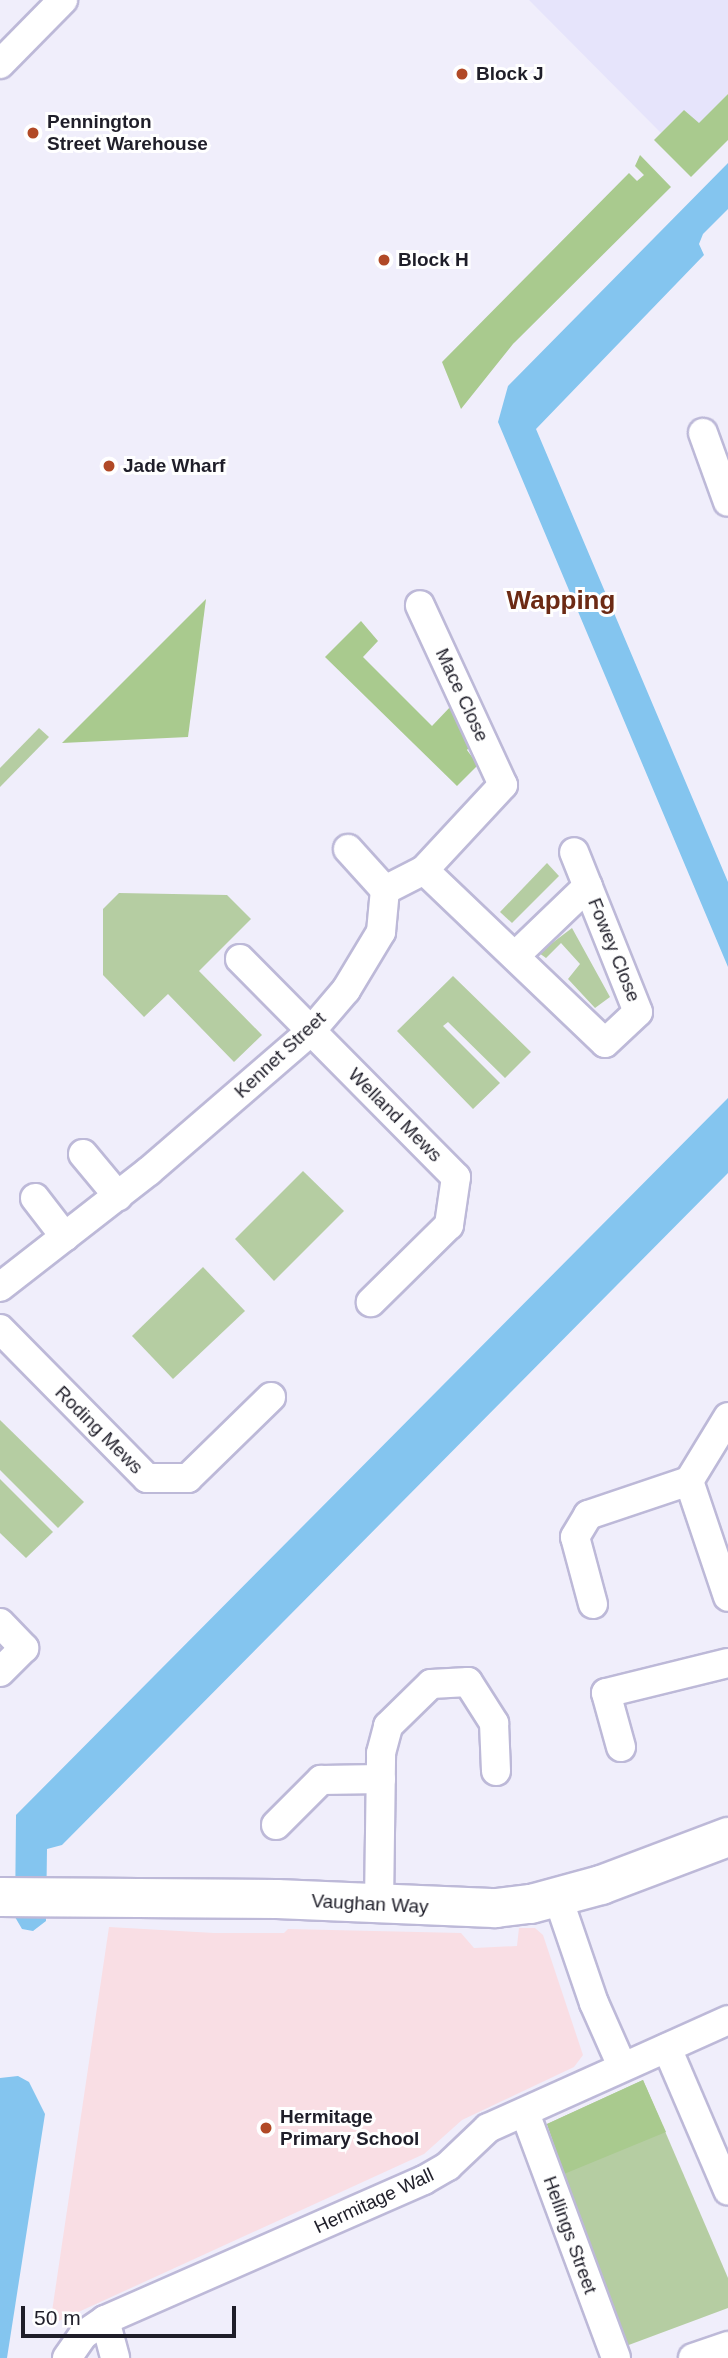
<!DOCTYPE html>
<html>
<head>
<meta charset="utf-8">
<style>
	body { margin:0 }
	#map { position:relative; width:728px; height:2358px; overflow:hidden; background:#f0eefb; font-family:Arial,sans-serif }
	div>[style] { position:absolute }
	.built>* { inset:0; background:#e6e4fb }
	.education>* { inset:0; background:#f9dee4 }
	.green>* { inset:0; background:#b5cda2 }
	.forest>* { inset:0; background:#a9ca8e }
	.water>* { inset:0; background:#84c5ef }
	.roads { filter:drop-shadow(2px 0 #bdb9d8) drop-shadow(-2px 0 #bdb9d8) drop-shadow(0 2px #bdb9d8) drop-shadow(0 -2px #bdb9d8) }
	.street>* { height:28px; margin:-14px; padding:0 14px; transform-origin:14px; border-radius:14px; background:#fff }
	.secondary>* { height:38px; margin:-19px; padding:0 19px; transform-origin:19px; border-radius:19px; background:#fff }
	.dots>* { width:19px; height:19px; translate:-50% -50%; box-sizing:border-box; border:4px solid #fff; border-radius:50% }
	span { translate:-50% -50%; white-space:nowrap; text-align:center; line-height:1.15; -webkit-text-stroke:6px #fff; paint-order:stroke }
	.poi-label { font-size:19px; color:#1f1e29; font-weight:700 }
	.left { translate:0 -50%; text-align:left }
	.street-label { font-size:19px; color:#1f1e29 }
	.district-label { font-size:26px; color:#6c2a14; font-weight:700 }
	.scale { position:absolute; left:21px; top:2306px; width:215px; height:32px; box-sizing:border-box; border:4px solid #1f1e29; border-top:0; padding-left:9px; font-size:21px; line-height:24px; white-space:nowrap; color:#1f1e29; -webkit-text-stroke:5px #fff; paint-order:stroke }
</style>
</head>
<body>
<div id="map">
	<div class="built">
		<div style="clip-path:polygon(529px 0,728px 0,728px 94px,699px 124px,684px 110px,661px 133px)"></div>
	</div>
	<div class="education">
		<div style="clip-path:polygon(109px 1927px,214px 1933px,284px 1933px,288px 1929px,461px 1933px,474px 1948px,517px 1946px,519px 1928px,535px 1928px,543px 1935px,583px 2055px,574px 2067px,462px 2120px,424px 2154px,50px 2325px)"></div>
	</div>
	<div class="green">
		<div style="clip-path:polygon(39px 728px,49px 737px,0 787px,0 768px)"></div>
		<div style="clip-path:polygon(547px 863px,559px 876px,512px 923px,500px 912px)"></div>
		<div style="clip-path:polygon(119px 893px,227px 895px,251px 919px,199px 971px,262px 1035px,234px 1062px,168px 994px,144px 1017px,103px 975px,103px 909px)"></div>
		<div style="clip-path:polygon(572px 928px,610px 997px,595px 1008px,568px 979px,580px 964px,561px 943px,546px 958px,539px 953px)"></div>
		<div style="clip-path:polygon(453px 976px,531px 1052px,505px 1078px,448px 1022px,443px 1026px,500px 1083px,473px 1109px,397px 1031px)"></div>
		<div style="clip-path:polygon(303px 1171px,344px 1211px,274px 1281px,235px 1239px)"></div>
		<div style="clip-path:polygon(203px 1267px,245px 1311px,173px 1379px,132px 1336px)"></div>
		<div style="clip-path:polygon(0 1420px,84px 1502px,58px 1528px,0 1470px)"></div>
		<div style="clip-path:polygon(0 1479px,53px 1532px,26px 1558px,0 1533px)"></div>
		<div style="clip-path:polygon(643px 2080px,728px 2278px,728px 2308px,626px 2346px,547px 2124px)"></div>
	</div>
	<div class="forest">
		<div style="clip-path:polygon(728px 94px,728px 140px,691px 177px,654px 140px,684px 110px,699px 123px)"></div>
		<div style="clip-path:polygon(640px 155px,671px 187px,513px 344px,461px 409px,442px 362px,629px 173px,637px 181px,644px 175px,635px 166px)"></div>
		<div style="clip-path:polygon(206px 599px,188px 737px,62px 743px)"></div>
		<div style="clip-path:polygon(361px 621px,378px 641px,363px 657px,432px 726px,451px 706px,476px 739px,467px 750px,478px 765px,457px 786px,325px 657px)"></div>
		<div style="clip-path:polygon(643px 2080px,666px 2132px,564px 2174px,547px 2124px)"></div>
	</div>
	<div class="water">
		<div style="clip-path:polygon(728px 163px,728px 209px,703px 234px,699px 244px,704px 255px,536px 429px,728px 882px,728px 967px,498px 422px,508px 386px)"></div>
		<div style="clip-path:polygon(728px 1098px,728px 1173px,62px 1845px,47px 1849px,46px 1921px,33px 1931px,22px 1929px,15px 1917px,16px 1815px)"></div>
		<div style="clip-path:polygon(18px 2076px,29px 2082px,45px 2114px,7px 2358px,0 2358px,0 2078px)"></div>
	</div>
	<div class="roads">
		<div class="street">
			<div style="left:0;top:64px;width:90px;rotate:-45.5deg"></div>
			<div style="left:703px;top:433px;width:73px;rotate:70.1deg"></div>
			<div style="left:348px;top:849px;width:55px;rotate:47.9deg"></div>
			<div style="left:424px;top:870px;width:250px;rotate:43.7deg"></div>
			<div style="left:605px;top:1043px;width:45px;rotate:-43.2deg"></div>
			<div style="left:638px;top:1012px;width:172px;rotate:-111.8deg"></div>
			<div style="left:515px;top:956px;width:101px;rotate:-43.8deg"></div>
			<div style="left:240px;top:959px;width:307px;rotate:45.3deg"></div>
			<div style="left:456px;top:1177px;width:49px;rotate:98.3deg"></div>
			<div style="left:449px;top:1225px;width:110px;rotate:135.4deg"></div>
			<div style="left:83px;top:1154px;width:55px;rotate:50.2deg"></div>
			<div style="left:35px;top:1198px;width:49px;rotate:52.4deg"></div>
			<div style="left:0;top:1287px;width:189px;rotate:-37.9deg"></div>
			<div style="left:149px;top:1171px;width:214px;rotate:-40.8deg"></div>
			<div style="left:311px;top:1031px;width:54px;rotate:-49.5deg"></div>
			<div style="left:346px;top:990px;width:68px;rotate:-58.9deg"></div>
			<div style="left:381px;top:932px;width:42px;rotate:-84.6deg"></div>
			<div style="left:385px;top:890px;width:44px;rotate:-27.1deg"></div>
			<div style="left:424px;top:870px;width:116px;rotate:-47.1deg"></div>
			<div style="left:503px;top:785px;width:198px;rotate:-114.8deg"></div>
			<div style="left:0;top:1329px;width:209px;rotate:45.4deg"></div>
			<div style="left:147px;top:1478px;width:41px"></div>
			<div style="left:188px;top:1478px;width:116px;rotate:-44.3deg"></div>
			<div style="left:689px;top:1481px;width:122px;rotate:71.4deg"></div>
			<div style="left:689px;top:1481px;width:75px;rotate:-58.6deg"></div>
			<div style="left:593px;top:1604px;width:69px;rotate:-105deg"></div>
			<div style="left:575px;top:1537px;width:26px;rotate:-59deg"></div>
			<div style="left:588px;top:1515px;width:107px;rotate:-18.6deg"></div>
			<div style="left:0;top:1623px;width:35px;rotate:46deg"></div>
			<div style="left:24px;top:1648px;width:34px;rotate:135deg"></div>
			<div style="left:621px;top:1747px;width:56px;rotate:-105.5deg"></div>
			<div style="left:606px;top:1693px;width:126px;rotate:-13.8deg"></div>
			<div style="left:276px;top:1825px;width:64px;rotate:-45deg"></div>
			<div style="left:321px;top:1780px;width:60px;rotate:-1deg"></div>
			<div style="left:558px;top:1898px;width:111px;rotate:71.1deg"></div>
			<div style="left:594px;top:2003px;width:67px;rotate:66.1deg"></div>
			<div style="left:379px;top:1904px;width:151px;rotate:-89.2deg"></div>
			<div style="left:381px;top:1753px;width:28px;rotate:-75deg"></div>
			<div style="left:388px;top:1726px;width:60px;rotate:-44.3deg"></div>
			<div style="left:431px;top:1684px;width:37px;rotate:-3deg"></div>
			<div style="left:468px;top:1682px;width:49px;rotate:57.6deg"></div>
			<div style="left:494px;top:1723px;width:48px;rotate:87.6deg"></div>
			<div style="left:667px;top:2048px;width:155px;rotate:66.8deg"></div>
			<div style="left:525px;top:2113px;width:261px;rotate:69.6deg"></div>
			<div style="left:105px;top:2320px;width:39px;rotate:75deg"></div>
			<div style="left:67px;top:2358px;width:28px;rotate:-55deg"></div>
			<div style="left:83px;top:2335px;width:27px;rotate:-34deg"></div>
			<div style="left:105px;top:2320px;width:348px;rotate:-23.7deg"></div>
			<div style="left:424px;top:2180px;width:28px;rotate:-30deg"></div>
			<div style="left:448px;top:2166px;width:55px;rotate:-43.5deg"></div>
			<div style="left:488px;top:2128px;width:263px;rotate:-24.2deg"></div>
			<div style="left:693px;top:2358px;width:37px;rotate:-19deg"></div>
		</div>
		<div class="secondary">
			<div style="left:0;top:1897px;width:277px;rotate:0.4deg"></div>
			<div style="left:277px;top:1899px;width:219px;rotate:2.4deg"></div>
			<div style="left:496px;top:1908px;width:35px;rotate:-7deg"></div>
			<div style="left:531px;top:1904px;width:73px;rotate:-15.2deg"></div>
			<div style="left:601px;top:1885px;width:136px;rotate:-20.7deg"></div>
		</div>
	</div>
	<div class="dots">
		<div style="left:462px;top:74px;background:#b14926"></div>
		<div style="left:33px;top:133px;background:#b14926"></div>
		<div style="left:384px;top:260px;background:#b14926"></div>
		<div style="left:109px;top:466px;background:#b14926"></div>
		<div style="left:266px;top:2128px;background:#b14926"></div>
	</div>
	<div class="poi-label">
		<span class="left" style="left:476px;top:74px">Block J</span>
		<span class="left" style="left:47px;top:133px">Pennington<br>Street Warehouse</span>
		<span class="left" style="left:398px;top:260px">Block H</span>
		<span class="left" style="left:123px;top:466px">Jade Wharf</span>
		<span class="left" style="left:280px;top:2128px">Hermitage<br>Primary School</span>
	</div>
	<div class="street-label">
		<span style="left:462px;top:695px;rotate:65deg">Mace Close</span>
		<span style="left:614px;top:950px;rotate:68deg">Fowey Close</span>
		<span style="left:280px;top:1055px;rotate:-43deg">Kennet Street</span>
		<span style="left:395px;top:1115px;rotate:45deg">Welland Mews</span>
		<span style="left:99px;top:1430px;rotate:45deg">Roding Mews</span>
		<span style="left:370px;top:1904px;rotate:3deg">Vaughan Way</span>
		<span style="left:374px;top:2201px;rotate:-25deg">Hermitage Wall</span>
		<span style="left:570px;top:2235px;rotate:70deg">Hellings Street</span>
	</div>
	<div class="district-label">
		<span style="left:561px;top:601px">Wapping</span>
	</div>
	<div class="scale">50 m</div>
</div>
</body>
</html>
